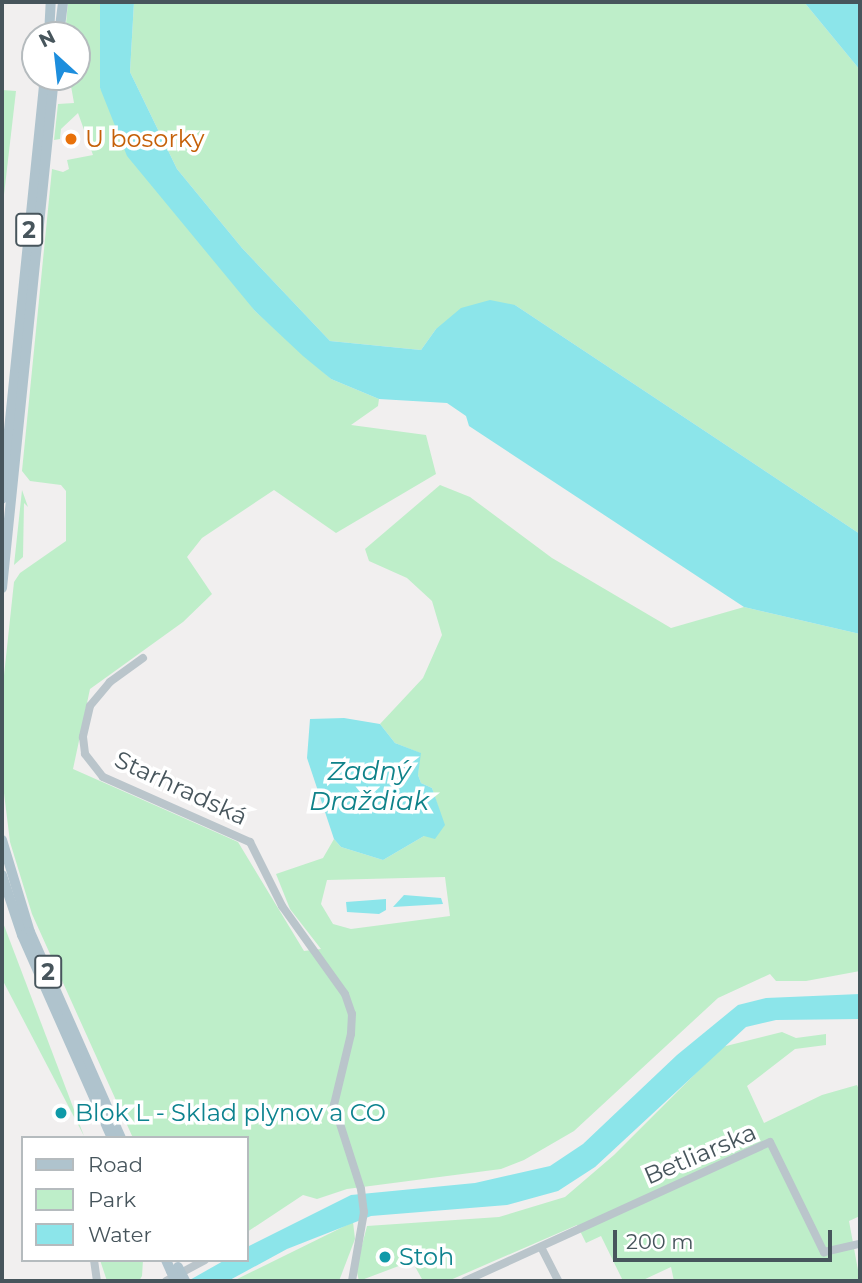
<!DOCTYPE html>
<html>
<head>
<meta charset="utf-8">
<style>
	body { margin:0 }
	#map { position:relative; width:862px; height:1283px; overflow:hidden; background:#f1efef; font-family:Montserrat,sans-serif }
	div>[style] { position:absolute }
	.green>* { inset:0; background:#beeec9 }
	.water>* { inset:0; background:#8ce5ea }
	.minor>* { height:8px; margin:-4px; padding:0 4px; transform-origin:4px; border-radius:4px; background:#bac5cb }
	.major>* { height:10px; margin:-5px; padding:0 5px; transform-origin:5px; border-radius:5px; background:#afc3cd }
	.major-bridge>* { height:10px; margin:-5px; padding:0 5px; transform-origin:5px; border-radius:5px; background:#afc3cd }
	.dots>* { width:19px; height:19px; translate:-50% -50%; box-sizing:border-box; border:4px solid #fff; border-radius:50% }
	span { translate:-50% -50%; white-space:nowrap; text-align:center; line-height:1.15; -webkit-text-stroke:7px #fff; paint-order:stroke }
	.shield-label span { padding:2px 5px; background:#fff; border:2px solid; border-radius:5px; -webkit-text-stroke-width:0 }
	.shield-label { font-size:23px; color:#47555c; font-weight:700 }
	.food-label { font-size:24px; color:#c56008 }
	.left { translate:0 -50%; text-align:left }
	.street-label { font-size:24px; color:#47555c }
	.culture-label { font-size:24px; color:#0d838f }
	.water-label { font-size:26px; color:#0f8289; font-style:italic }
	.frame { position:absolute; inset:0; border:4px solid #47555c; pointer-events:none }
	.legend { position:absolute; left:21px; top:1136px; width:228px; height:126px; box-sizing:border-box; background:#fff; border:2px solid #b5bbbe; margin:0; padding:9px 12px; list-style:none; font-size:21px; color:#47555c }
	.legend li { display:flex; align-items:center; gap:14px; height:35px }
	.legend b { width:35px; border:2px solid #b5bbbe }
	.north { position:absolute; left:21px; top:21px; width:70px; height:70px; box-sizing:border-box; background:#fff; border:2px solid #b5bbbe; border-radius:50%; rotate:333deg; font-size:19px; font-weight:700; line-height:28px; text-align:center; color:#47555c }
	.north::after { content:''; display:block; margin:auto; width:24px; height:32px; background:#1d8edd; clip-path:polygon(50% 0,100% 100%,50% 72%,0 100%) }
	.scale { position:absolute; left:613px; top:1230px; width:219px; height:32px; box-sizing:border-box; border:4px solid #47555c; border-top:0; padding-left:9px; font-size:21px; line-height:24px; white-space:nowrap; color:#47555c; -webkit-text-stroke:5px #fff; paint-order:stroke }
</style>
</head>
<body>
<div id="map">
	<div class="green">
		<div style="clip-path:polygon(evenodd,68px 2px,100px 2px,100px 88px,255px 311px,331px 379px,379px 399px,378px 406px,351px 425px,426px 435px,436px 474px,336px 533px,274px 490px,202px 538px,187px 557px,212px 594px,183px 622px,90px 689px,73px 769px,238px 842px,304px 951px,321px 949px,290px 909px,276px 874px,323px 858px,334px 839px,341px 847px,383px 860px,424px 836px,440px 813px,432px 788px,421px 783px,418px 775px,420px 753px,395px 743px,380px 724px,423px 678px,442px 635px,432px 601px,407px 578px,369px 561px,365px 549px,440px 485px,470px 497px,552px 558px,671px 628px,744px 607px,860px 634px,860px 971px,806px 981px,776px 981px,770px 974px,718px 998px,574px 1131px,524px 1160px,501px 1169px,347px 1189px,317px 1199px,303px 1195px,247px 1232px,247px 1138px,133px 1138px,32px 914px,10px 842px,3px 785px,2px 694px,14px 582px,20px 573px,66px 541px,66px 491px,61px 485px,30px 481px,22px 471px,52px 169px,63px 172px,69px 169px,67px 160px,93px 155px,78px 113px,61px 129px,60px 139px,54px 140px,58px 104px,74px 103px,71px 86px,60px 85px,61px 77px,77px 77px,77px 35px,65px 35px,68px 2px,445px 877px,450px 916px,351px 929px,333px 924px,321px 904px,327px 880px,445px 877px)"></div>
		<div style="clip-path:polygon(134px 2px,804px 2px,860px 70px,860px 534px,515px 305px,436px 329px,421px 350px,330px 341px,242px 248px,177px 169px,130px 72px)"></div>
		<div style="clip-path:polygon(2px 90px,16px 91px,2px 212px)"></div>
		<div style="clip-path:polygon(22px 490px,28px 507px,24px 503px,23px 557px,14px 565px)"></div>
		<div style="clip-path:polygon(2px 920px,84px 1136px,2px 979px)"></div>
		<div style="clip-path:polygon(782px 1032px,796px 1038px,826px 1034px,826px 1045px,795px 1049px,747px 1086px,764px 1123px,822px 1095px,857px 1085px,860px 1092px,860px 1216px,849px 1221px,860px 1281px,674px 1281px,671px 1267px,641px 1281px,623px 1281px,601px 1236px,586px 1243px,577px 1225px,448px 1281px,423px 1281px,412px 1261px,359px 1281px,356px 1268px,367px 1226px,499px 1217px,565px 1197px,614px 1155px,722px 1047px)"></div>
		<div style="clip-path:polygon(353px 1222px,355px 1239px,339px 1281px,233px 1281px)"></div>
		<div style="clip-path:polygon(100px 1260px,143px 1260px,142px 1276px,139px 1281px,107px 1281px)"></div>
	</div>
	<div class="water">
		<div style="clip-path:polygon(100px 2px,134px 2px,130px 72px,177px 169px,242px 248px,330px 341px,421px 350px,436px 329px,461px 308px,490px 300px,515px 305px,860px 534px,860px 634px,744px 607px,469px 426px,466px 416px,447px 403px,379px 399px,331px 379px,303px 356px,255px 311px,127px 156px,100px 88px)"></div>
		<div style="clip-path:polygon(804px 2px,860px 2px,860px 70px)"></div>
		<div style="clip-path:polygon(344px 718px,380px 724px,395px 743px,421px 753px,418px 775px,421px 783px,432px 788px,445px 825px,435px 839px,424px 836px,383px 860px,341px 847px,334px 839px,307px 758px,310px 719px)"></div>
		<div style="clip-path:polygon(404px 895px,441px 898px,443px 904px,393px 907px)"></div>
		<div style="clip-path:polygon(386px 899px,386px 910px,379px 914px,347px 912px,346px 902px)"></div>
		<div style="clip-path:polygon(860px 994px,860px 1019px,776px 1020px,746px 1027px,595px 1167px,558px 1191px,507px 1205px,371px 1216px,287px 1249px,228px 1281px,188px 1281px,225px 1260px,247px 1260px,247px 1247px,351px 1195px,475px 1183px,550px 1166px,583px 1144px,677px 1055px,738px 1005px,766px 998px)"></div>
	</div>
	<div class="minor">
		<div style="left:143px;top:658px;width:41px;rotate:144deg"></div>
		<div style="left:110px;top:682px;width:31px;rotate:130deg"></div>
		<div style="left:90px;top:706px;width:32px;rotate:103deg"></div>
		<div style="left:83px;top:737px;width:17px;rotate:83deg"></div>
		<div style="left:85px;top:754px;width:29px;rotate:52deg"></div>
		<div style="left:103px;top:777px;width:161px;rotate:23.9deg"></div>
		<div style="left:250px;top:842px;width:72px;rotate:63.4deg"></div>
		<div style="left:282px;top:906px;width:108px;rotate:54.4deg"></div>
		<div style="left:345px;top:994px;width:21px;rotate:71deg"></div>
		<div style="left:352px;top:1014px;width:20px;rotate:93deg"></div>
		<div style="left:351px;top:1034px;width:73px;rotate:103.5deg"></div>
		<div style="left:334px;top:1105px;width:88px;rotate:72.2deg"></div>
		<div style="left:361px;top:1189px;width:23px;rotate:83deg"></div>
		<div style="left:364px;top:1212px;width:70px;rotate:99.9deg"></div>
		<div style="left:541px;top:1247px;width:38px;rotate:63deg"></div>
		<div style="left:94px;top:1260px;width:21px;rotate:82deg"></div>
		<div style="left:166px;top:1281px;width:44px;rotate:-28.3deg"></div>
		<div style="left:465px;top:1281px;width:335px;rotate:-24.5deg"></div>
		<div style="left:770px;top:1142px;width:123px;rotate:63.9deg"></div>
		<div style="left:824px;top:1252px;width:35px;rotate:-13deg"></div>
	</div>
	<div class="major">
		<div style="left:49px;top:35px;width:33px;rotate:-87deg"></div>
		<div style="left:59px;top:35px;width:33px;rotate:-83deg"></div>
		<div style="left:2px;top:499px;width:424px;rotate:-84.2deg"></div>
		<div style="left:2px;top:588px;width:514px;rotate:-84.19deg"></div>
		<div style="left:2px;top:840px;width:96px;rotate:73.1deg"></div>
		<div style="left:30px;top:932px;width:225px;rotate:66.2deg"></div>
		<div style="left:2px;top:875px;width:63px;rotate:71.6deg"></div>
		<div style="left:22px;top:935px;width:222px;rotate:66.1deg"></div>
		<div style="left:166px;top:1260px;width:12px;rotate:66deg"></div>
	</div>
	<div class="major-bridge">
		<div style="left:178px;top:1267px;width:16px;rotate:63deg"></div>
		<div style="left:171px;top:1271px;width:11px;rotate:68deg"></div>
	</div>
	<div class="dots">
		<div style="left:71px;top:139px;background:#e8710a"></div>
		<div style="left:61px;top:1113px;background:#0f9aa8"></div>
		<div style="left:385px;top:1257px;background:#0f9aa8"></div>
	</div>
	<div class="shield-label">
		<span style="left:29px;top:230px">2</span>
		<span style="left:48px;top:972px">2</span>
	</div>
	<div class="food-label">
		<span class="left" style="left:85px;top:139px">U bosorky</span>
	</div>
	<div class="street-label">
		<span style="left:181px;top:788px;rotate:25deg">Starhradská</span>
		<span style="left:700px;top:1154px;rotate:-23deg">Betliarska</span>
	</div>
	<div class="culture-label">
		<span class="left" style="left:75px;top:1113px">Blok L - Sklad plynov a CO</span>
		<span class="left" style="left:399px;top:1257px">Stoh</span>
	</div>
	<div class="water-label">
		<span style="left:369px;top:787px">Zadný<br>Draždiak</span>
	</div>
	<div class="frame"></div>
	<ul class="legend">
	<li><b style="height:9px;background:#afc3cd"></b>Road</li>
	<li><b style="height:19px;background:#beeec9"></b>Park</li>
	<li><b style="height:19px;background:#8ce5ea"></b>Water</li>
	</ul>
	<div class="north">N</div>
	<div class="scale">200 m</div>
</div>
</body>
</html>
